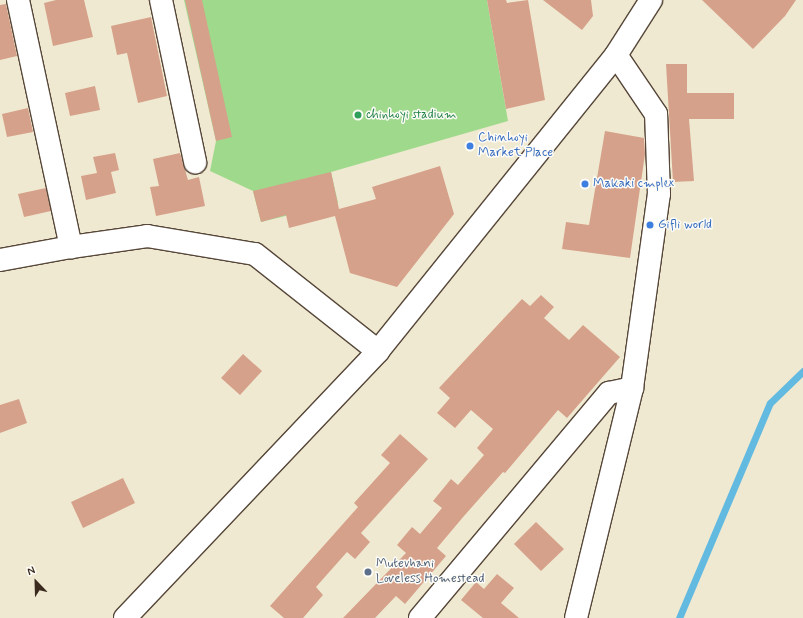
<!DOCTYPE html>
<html>
<head>
<meta charset="utf-8">
<style>
	body { margin:0 }
	#map { position:relative; width:803px; height:618px; overflow:hidden; background:#f0e9d1; font-family:Mynerve,sans-serif }
	div>[style] { position:absolute }
	.green>* { inset:0; background:#9fd98c }
	.stream>* { height:7px; margin:-3.5px; padding:0 3.5px; transform-origin:3.5px; border-radius:3.5px; background:#63bae0 }
	.building>* { inset:0; background:#d6a18a }
	.roads { filter:drop-shadow(1px 0 #564739) drop-shadow(-1px 0 #564739) drop-shadow(0 1px #564739) drop-shadow(0 -1px #564739) }
	.minor>* { height:22px; margin:-11px; padding:0 11px; transform-origin:11px; border-radius:11px; background:#fff }
	.dots>* { width:11px; height:11px; translate:-50% -50%; box-sizing:border-box; border:2px solid #fdfcf7; border-radius:50% }
	span { translate:-50% -50%; white-space:nowrap; text-align:center; line-height:1.15; -webkit-text-stroke:3px #fdfcf7; paint-order:stroke }
	.leisure-label { font-size:13px; color:#27864d }
	.left { translate:0 -50%; text-align:left }
	.shop-label { font-size:13px; color:#366cbe }
	.service-label { font-size:13px; color:#4e5e75 }
	.north { position:absolute; left:16px; top:562px; width:40px; height:40px; -webkit-text-stroke:3px #fdfcf7; paint-order:stroke; rotate:337deg; font-size:11px; font-weight:700; line-height:16px; text-align:center; color:#3b2a1e }
	.north::after { content:''; display:block; margin:auto; width:14px; height:18px; background:#3b2a1e; clip-path:polygon(50% 0,100% 100%,50% 72%,0 100%) }
</style>
</head>
<body>
<div id="map">
	<div class="green">
		<div style="clip-path:polygon(184px 0,487px 0,508px 121px,331px 172px,338px 203px,261px 222px,253px 191px,210px 171px,216px 141px)"></div>
	</div>
	<div class="stream">
		<div style="left:679px;top:618px;width:233px;rotate:-67.1deg"></div>
		<div style="left:770px;top:403px;width:46px;rotate:-44.1deg"></div>
	</div>
	<div class="building">
		<div style="clip-path:polygon(56px 0,84px 0,93px 37px,53px 46px,44px 3px)"></div>
		<div style="clip-path:polygon(185px 0,202px 0,232px 137px,216px 141px)"></div>
		<div style="clip-path:polygon(487px 0,506px 0,507px 3px,528px 0,545px 100px,506px 109px)"></div>
		<div style="clip-path:polygon(543px 0,591px 0,593px 16px,582px 30px)"></div>
		<div style="clip-path:polygon(702px 0,796px 0,785px 16px,753px 49px)"></div>
		<div style="clip-path:polygon(6px 4px,17px 56px,0 60px,0 5px)"></div>
		<div style="clip-path:polygon(151px 17px,167px 96px,138px 103px,127px 53px,117px 55px,111px 26px)"></div>
		<div style="clip-path:polygon(666px 64px,687px 64px,687px 93px,734px 93px,734px 119px,689px 119px,694px 181px,673px 182px)"></div>
		<div style="clip-path:polygon(95px 86px,100px 110px,70px 116px,65px 93px)"></div>
		<div style="clip-path:polygon(28px 108px,33px 132px,7px 137px,2px 114px)"></div>
		<div style="clip-path:polygon(605px 131px,644px 138px,645px 154px,630px 258px,562px 249px,566px 222px,589px 225px)"></div>
		<div style="clip-path:polygon(115px 153px,119px 170px,111px 172px,116px 193px,86px 200px,81px 176px,97px 173px,93px 157px)"></div>
		<div style="clip-path:polygon(180px 153px,188px 180px,199px 177px,205px 206px,156px 216px,150px 187px,159px 186px,153px 159px)"></div>
		<div style="clip-path:polygon(440px 166px,454px 214px,397px 287px,350px 273px,335px 216px,289px 228px,286px 215px,261px 222px,253px 191px,331px 172px,339px 209px,376px 199px,372px 187px)"></div>
		<div style="clip-path:polygon(46px 188px,51px 211px,24px 217px,18px 194px)"></div>
		<div style="clip-path:polygon(541px 295px,554px 307px,544px 318px,569px 340px,583px 325px,620px 357px,567px 418px,558px 410px,505px 473px,503px 472px,464px 516px,437px 548px,446px 556px,405px 604px,396px 596px,375px 618px,343px 618px,406px 553px,397px 545px,412px 527px,420px 534px,442px 508px,433px 501px,451px 479px,458px 485px,484px 455px,477px 448px,493px 429px,471px 410px,455px 428px,437px 413px,450px 398px,439px 388px,522px 299px,530px 306px)"></div>
		<div style="clip-path:polygon(243px 354px,262px 371px,240px 395px,221px 378px)"></div>
		<div style="clip-path:polygon(19px 399px,27px 423px,0 433px,0 405px)"></div>
		<div style="clip-path:polygon(400px 434px,428px 459px,361px 533px,370px 542px,355px 559px,347px 552px,316px 587px,323px 595px,303px 618px,284px 618px,270px 606px,358px 507px,354px 503px,390px 463px,381px 455px)"></div>
		<div style="clip-path:polygon(123px 478px,135px 503px,83px 528px,71px 502px)"></div>
		<div style="clip-path:polygon(536px 522px,564px 549px,541px 571px,514px 544px)"></div>
		<div style="clip-path:polygon(497px 574px,514px 588px,501px 603px,519px 618px,483px 618px,461px 600px,476px 582px,484px 589px)"></div>
	</div>
	<div class="roads">
		<div class="minor">
			<div style="left:18px;top:0;width:253px;rotate:77.9deg"></div>
			<div style="left:161px;top:0;width:166px;rotate:78.1deg"></div>
			<div style="left:0;top:260px;width:72px;rotate:-10.4deg"></div>
			<div style="left:71px;top:247px;width:77px;rotate:-8.2deg"></div>
			<div style="left:147px;top:236px;width:109px;rotate:9.5deg"></div>
			<div style="left:255px;top:254px;width:157px;rotate:38.3deg"></div>
			<div style="left:125px;top:618px;width:368px;rotate:-46.5deg"></div>
			<div style="left:378px;top:351px;width:380px;rotate:-51.2deg"></div>
			<div style="left:616px;top:55px;width:65px;rotate:-57.5deg"></div>
			<div style="left:420px;top:618px;width:294px;rotate:-50deg"></div>
			<div style="left:609px;top:393px;width:24px;rotate:-12deg"></div>
			<div style="left:576px;top:618px;width:237px;rotate:-76.3deg"></div>
			<div style="left:632px;top:388px;width:196px;rotate:-82.1deg"></div>
			<div style="left:659px;top:194px;width:80px;rotate:-92.1deg"></div>
			<div style="left:656px;top:114px;width:71px;rotate:-124.1deg"></div>
		</div>
	</div>
	<div class="dots">
		<div style="left:358px;top:115px;background:#2e9e5b"></div>
		<div style="left:470px;top:146px;background:#3f7fe0"></div>
		<div style="left:585px;top:184px;background:#3f7fe0"></div>
		<div style="left:650px;top:225px;background:#3f7fe0"></div>
		<div style="left:368px;top:572px;background:#5c6f8a"></div>
	</div>
	<div class="leisure-label">
		<span class="left" style="left:366px;top:115px">chinhoyi stadium</span>
	</div>
	<div class="shop-label">
		<span class="left" style="left:478px;top:146px">Chinhoyi<br>Market Place</span>
		<span class="left" style="left:593px;top:184px">Makaki cmplex</span>
		<span class="left" style="left:658px;top:225px">Gifli world</span>
	</div>
	<div class="service-label">
		<span class="left" style="left:376px;top:572px">Mutevhani<br>Loveless Homestead</span>
	</div>
	<div class="north">N</div>
</div>
</body>
</html>
